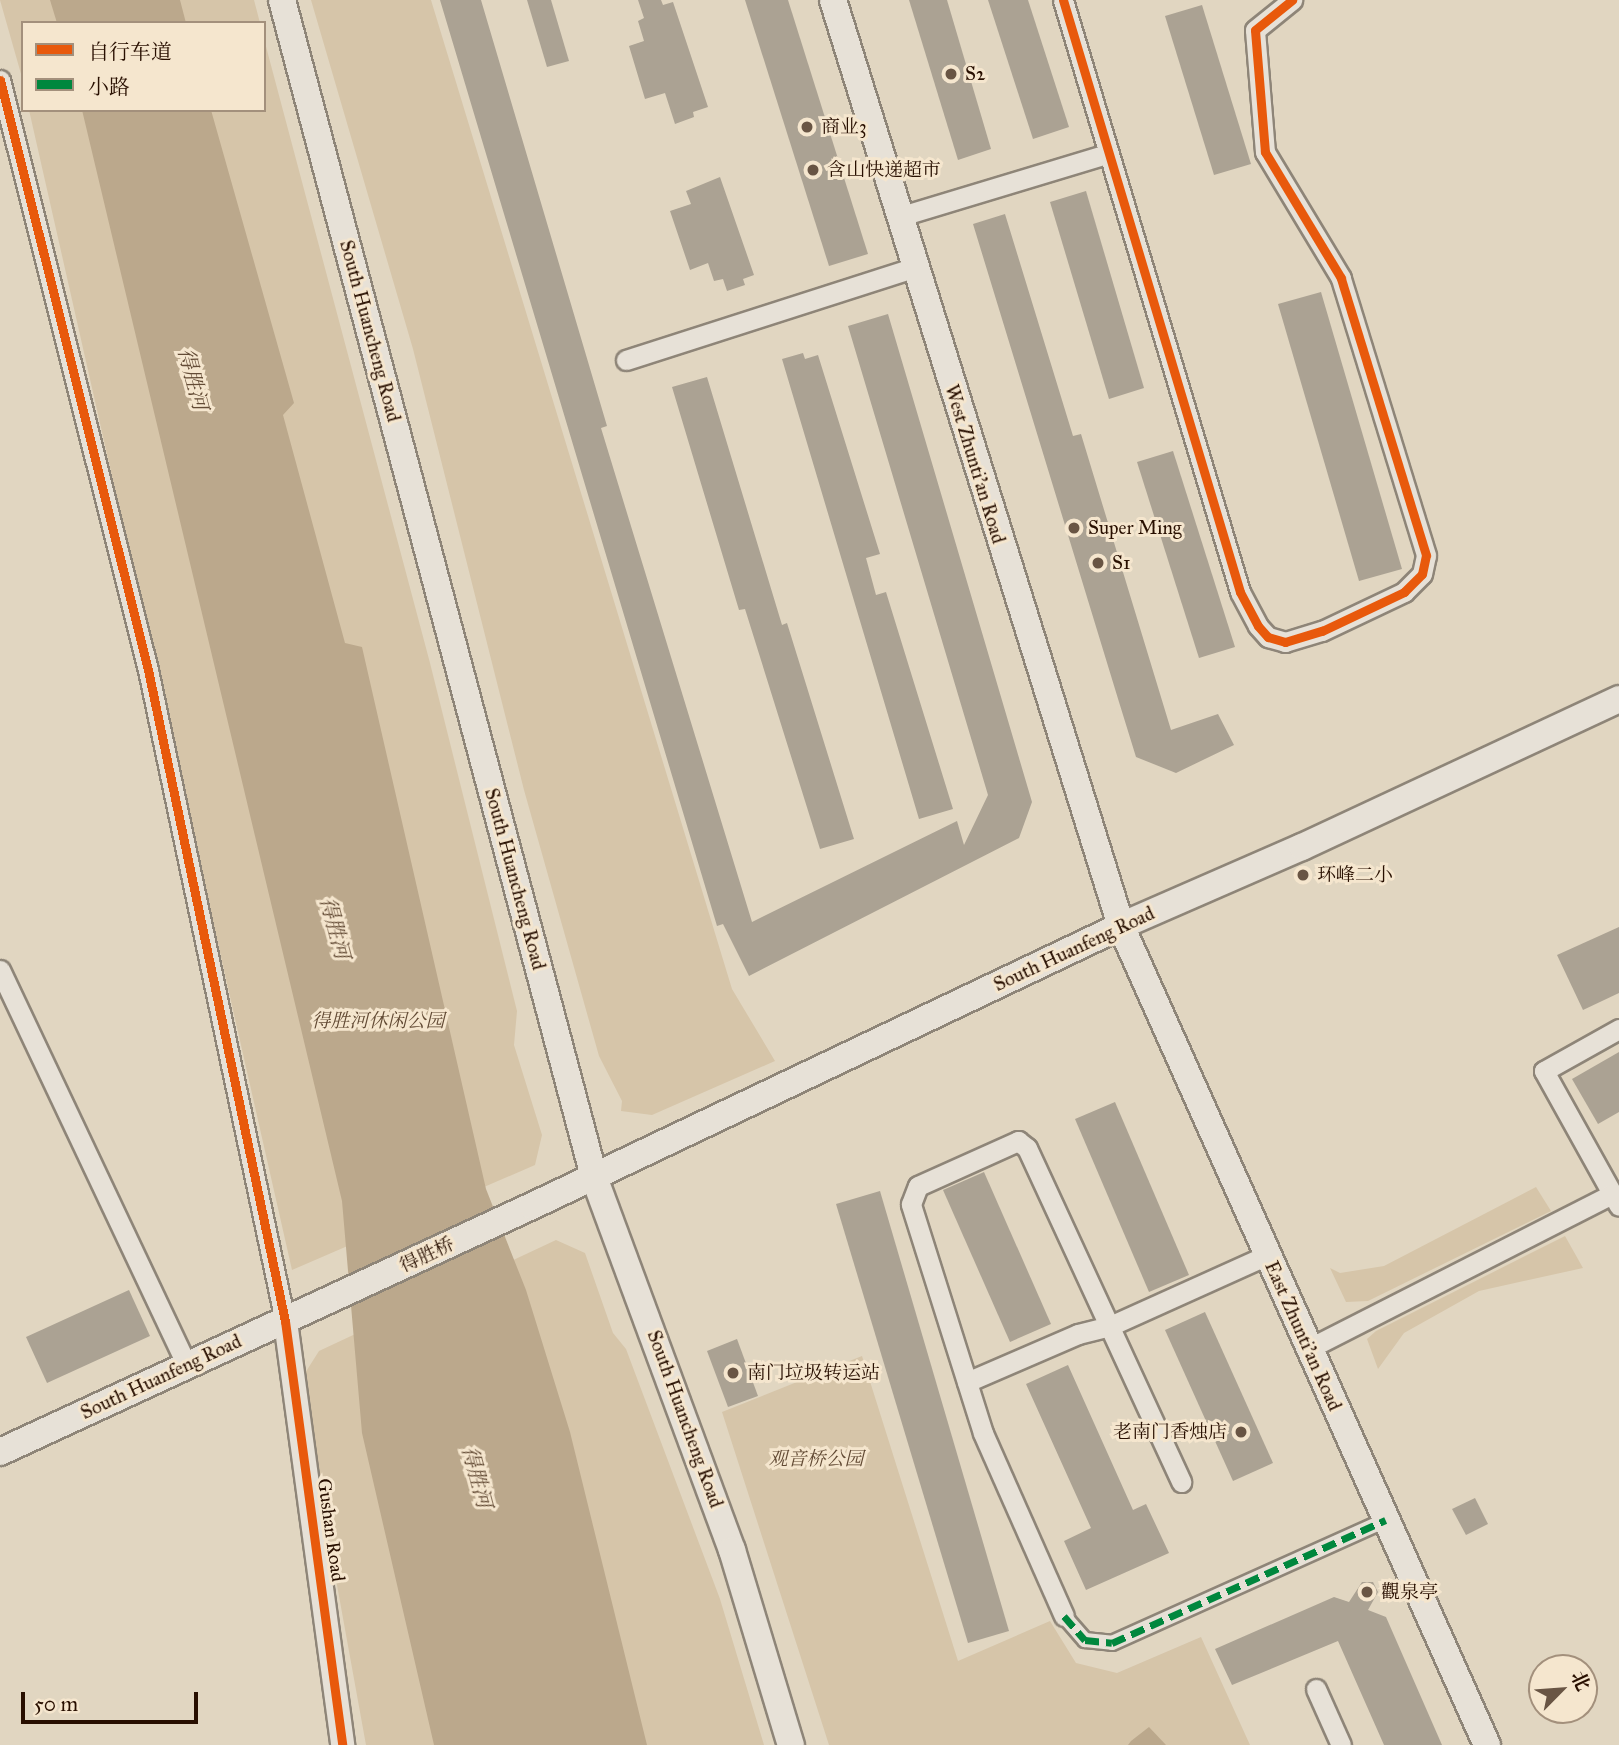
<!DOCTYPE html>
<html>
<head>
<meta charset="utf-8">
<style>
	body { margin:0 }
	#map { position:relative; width:1619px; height:1745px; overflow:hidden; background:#e1d6c1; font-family:"IM FELL Great Primer","Noto Serif SC",serif }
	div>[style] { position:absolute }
	.green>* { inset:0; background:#d6c5a9 }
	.water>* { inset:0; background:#bba88c }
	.building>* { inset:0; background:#aba293 }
	.roads { filter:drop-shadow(2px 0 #8e8578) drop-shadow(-2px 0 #8e8578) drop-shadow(0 2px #8e8578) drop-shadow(0 -2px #8e8578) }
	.pedestrian>* { height:14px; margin:-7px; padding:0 7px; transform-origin:7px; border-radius:7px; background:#e7e1d7 }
	.minor>* { height:19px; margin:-9.5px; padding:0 9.5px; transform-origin:9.5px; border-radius:9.5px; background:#e7e1d7 }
	.tertiary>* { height:23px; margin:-11.5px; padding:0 11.5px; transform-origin:11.5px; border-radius:11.5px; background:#e7e1d7 }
	.secondary>* { height:26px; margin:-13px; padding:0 13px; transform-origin:13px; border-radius:13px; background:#e7e1d7 }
	.quiet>* { height:7px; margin-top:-3.5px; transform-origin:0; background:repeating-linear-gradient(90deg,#00873e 0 14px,transparent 0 21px) }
	.cycleway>* { height:9px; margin:-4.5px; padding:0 4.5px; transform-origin:4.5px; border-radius:4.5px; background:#e8590c }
	.dots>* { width:19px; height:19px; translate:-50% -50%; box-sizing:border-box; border:4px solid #f5e6ce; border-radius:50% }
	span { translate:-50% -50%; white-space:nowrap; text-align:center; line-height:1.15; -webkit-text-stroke:6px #f5e6ce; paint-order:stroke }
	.poi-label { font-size:19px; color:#280f00 }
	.left { translate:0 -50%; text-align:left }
	.right { translate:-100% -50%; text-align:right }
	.street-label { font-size:19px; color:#280f00 }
	.park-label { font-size:19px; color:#624a34; font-style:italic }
	.water-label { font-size:21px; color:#634b35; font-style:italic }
	.legend { position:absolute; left:21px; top:21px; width:245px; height:91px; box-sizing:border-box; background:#f5e6ce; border:2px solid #a3907c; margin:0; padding:9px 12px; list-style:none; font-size:21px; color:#280f00 }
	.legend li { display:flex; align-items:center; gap:14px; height:35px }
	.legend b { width:35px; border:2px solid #a3907c }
	.north { position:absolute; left:1528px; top:1654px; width:70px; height:70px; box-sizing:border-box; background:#f5e6ce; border:2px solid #a3907c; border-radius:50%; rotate:65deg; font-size:19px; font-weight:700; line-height:28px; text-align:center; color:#280f00 }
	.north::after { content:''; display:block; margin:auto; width:24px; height:32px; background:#695544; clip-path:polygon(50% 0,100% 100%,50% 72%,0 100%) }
	.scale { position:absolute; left:21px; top:1692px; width:177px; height:32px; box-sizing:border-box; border:4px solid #280f00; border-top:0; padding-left:9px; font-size:21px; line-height:24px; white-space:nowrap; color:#280f00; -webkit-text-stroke:5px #f5e6ce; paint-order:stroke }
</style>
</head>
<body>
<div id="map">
	<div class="green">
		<div style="clip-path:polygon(0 0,254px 0,260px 23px,23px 23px,23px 81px)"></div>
		<div style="clip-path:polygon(311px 0,431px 0,732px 989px,775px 1061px,652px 1115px,621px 1111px,622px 1101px,599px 1056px,524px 790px,413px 349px)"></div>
		<div style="clip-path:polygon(264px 39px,430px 663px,517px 1011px,514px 1045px,542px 1135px,535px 1165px,292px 1270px,29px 110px,264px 110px)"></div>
		<div style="clip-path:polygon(1536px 1187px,1551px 1211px,1368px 1301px,1346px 1302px,1330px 1268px,1340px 1273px,1384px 1266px)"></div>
		<div style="clip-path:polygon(1565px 1236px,1583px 1268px,1479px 1291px,1404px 1333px,1378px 1369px,1367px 1339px,1376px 1331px)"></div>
		<div style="clip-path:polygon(556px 1240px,585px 1253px,613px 1333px,626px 1349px,720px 1599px,764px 1745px,366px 1745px,300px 1381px,319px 1351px)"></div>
		<div style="clip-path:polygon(862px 1356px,958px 1661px,1050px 1621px,1076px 1663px,1117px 1673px,1201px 1637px,1250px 1745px,829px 1745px,722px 1412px)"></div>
	</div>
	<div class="water">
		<div style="clip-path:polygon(50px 0,180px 0,186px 23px,57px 23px)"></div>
		<div style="clip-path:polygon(82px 110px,211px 110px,294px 403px,283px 415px,345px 643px,362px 647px,486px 1189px,526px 1290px,570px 1432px,647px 1745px,434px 1745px,362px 1433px,342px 1201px)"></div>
		<div style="clip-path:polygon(1149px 1727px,1166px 1745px,1128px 1745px,1131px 1741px)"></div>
	</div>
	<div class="building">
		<div style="clip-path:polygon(440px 0,481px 0,607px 426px,601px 428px,752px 922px,957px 821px,964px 845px,988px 795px,848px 326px,888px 314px,1032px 802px,1019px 838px,749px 976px,723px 924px,717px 926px)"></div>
		<div style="clip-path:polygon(527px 0,551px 0,569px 61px,547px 67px)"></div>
		<div style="clip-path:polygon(638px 0,661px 0,663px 5px,673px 2px,708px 107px,693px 112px,694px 117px,675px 124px,665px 93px,645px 99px,629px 46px,644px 41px,638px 21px,644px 18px)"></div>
		<div style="clip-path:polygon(745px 0,788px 0,868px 254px,829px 266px)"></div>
		<div style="clip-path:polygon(909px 0,947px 0,991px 149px,958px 160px)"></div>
		<div style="clip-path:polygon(988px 0,1028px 0,1069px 127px,1033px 139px)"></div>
		<div style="clip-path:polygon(1202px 5px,1251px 164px,1214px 175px,1165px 16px)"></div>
		<div style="clip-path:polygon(720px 177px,754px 275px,743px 279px,745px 285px,727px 291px,723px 279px,714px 281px,708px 263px,690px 270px,670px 211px,691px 204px,686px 191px)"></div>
		<div style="clip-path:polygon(1086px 191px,1144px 388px,1109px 399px,1050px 202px)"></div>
		<div style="clip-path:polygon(1005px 214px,1073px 436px,1081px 434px,1171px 730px,1218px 714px,1234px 745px,1176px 773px,1136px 757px,1119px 702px,973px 224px)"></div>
		<div style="clip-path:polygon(1321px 292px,1402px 569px,1359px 581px,1278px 304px)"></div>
		<div style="clip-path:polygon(803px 353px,805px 359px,818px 355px,880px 554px,866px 558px,876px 595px,886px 592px,953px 809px,919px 819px,782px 359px)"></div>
		<div style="clip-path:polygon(707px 377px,782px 625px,787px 623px,854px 839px,820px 849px,745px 609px,739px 610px,672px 387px)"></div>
		<div style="clip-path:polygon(1173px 451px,1235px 647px,1199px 658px,1137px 462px)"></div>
		<div style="clip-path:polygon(1619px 927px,1619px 993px,1583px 1010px,1557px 955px)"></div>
		<div style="clip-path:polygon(1619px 1052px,1619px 1112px,1598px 1124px,1572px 1079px)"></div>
		<div style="clip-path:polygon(1115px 1102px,1189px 1275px,1149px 1292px,1075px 1119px)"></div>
		<div style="clip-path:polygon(984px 1172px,1051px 1324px,1010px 1342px,943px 1190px)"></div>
		<div style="clip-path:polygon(880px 1191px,1009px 1631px,968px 1643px,836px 1204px)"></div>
		<div style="clip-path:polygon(129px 1290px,150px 1336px,47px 1383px,26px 1337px)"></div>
		<div style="clip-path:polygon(1205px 1312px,1273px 1463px,1233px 1481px,1165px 1330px)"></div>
		<div style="clip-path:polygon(737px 1339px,758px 1396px,728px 1407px,707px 1351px)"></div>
		<div style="clip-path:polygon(1068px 1365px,1133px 1510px,1146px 1504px,1169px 1553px,1086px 1590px,1064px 1541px,1091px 1528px,1026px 1384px)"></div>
		<div style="clip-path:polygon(1475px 1498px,1488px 1524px,1466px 1535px,1452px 1509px)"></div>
		<div style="clip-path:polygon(1362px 1582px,1373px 1582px,1378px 1592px,1368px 1610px,1386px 1617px,1442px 1745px,1384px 1745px,1338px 1641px,1232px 1685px,1215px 1649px,1334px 1597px,1349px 1602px)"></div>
	</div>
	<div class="roads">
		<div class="pedestrian">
			<div style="left:1064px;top:1616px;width:32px;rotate:49deg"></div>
			<div style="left:1085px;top:1640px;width:27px;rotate:6deg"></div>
			<div style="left:1112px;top:1643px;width:300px;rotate:-24.2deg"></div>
		</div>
		<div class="minor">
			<div style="left:1063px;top:0;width:618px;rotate:73.35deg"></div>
			<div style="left:1240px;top:592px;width:38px;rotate:62deg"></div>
			<div style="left:1258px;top:626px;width:15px;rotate:48deg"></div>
			<div style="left:1268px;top:637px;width:18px;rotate:16deg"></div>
			<div style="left:1285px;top:642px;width:39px;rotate:-17deg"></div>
			<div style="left:1322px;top:631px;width:91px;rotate:-25.4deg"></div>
			<div style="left:1404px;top:592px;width:25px;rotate:-45deg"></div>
			<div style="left:1422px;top:574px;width:19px;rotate:-78deg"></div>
			<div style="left:1426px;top:555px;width:290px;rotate:-107.1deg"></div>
			<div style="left:1341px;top:278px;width:147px;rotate:-121.1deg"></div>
			<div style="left:1265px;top:152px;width:122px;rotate:-94.7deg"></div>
			<div style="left:1255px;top:30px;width:48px;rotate:-39deg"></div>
			<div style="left:0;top:80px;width:608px;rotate:75.92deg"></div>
			<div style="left:148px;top:670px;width:665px;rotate:78.12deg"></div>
			<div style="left:898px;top:217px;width:218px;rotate:-16.8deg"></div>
			<div style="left:626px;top:360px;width:301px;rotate:-17.8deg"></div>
			<div style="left:0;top:970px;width:437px;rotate:64.7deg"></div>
			<div style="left:1619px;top:1029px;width:86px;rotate:150.8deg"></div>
			<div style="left:1544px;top:1071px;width:154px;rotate:60.9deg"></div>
			<div style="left:1308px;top:1349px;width:341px;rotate:-27deg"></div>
			<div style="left:967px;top:1382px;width:121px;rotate:-23.4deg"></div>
			<div style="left:1078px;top:1334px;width:33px;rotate:-14deg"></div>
			<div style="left:1110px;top:1326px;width:172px;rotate:-24.3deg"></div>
			<div style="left:1064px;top:1616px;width:200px;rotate:-113.9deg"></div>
			<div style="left:983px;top:1433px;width:240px;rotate:-107.5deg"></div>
			<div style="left:911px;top:1204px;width:19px;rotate:-69deg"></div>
			<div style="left:918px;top:1186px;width:110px;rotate:-24.2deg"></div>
			<div style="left:1018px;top:1141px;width:11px;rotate:38deg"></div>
			<div style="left:1027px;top:1148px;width:368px;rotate:65.2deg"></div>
			<div style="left:1316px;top:1689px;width:61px;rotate:65.9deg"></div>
		</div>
		<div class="tertiary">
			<div style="left:285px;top:1321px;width:428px;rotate:82.3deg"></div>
		</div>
		<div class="secondary">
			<div style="left:282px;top:0;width:1218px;rotate:75.15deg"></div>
			<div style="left:594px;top:1177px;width:398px;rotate:69.7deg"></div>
			<div style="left:732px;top:1550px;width:204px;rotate:73.2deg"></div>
			<div style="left:833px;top:0;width:970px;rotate:72.72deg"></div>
			<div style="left:1121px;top:926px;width:897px;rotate:65.92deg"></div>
			<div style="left:0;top:1452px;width:586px;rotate:-24.82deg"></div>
			<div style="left:532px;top:1206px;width:652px;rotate:-25.43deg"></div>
			<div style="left:1121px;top:926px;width:197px;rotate:-23.6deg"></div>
			<div style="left:1302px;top:847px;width:350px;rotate:-25deg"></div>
		</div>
	</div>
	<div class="quiet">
		<div style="left:1064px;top:1616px;width:32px;rotate:49deg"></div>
		<div style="left:1085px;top:1640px;width:27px;rotate:6deg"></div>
		<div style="left:1112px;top:1643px;width:300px;rotate:-24.2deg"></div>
	</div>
	<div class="cycleway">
		<div style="left:1063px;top:0;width:618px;rotate:73.35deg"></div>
		<div style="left:1240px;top:592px;width:38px;rotate:62deg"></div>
		<div style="left:1258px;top:626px;width:15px;rotate:48deg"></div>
		<div style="left:1268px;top:637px;width:18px;rotate:16deg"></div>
		<div style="left:1285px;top:642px;width:39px;rotate:-17deg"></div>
		<div style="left:1322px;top:631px;width:91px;rotate:-25.4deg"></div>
		<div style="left:1404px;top:592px;width:25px;rotate:-45deg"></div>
		<div style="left:1422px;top:574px;width:19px;rotate:-78deg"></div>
		<div style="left:1426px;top:555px;width:290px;rotate:-107.1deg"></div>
		<div style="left:1341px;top:278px;width:147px;rotate:-121.1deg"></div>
		<div style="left:1265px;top:152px;width:122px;rotate:-94.7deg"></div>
		<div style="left:1255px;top:30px;width:48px;rotate:-39deg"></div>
		<div style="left:0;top:80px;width:608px;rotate:75.92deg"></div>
		<div style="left:148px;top:670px;width:665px;rotate:78.12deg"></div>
		<div style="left:285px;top:1321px;width:428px;rotate:82.3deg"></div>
	</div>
	<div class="dots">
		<div style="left:951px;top:74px;background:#695544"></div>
		<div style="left:807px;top:127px;background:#695544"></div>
		<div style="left:813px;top:170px;background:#695544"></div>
		<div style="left:1074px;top:528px;background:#695544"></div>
		<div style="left:1098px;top:563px;background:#695544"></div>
		<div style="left:1303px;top:875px;background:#695544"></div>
		<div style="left:733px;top:1373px;background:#695544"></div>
		<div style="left:1241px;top:1432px;background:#695544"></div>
		<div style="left:1367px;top:1592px;background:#695544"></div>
	</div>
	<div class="poi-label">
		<span class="left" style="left:965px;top:74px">S2</span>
		<span class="left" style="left:821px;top:127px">商业3</span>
		<span class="left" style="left:827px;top:170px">含山快递超市</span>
		<span class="left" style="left:1088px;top:528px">Super Ming</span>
		<span class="left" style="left:1112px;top:563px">S1</span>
		<span class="left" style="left:1317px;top:875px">环峰二小</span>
		<span class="left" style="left:747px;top:1373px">南门垃圾转运站</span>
		<span class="right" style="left:1227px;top:1432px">老南门香烛店</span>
		<span class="left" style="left:1381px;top:1592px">觀泉亭</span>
	</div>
	<div class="street-label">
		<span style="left:370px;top:331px;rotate:75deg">South Huancheng Road</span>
		<span style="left:975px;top:464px;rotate:73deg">West Zhunti'an Road</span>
		<span style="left:515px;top:879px;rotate:75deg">South Huancheng Road</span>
		<span style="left:1074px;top:949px;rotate:-25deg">South Huanfeng Road</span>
		<span style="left:427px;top:1255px;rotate:-25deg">得胜桥</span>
		<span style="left:1303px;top:1336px;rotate:66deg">East Zhunti'an Road</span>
		<span style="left:161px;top:1377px;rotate:-25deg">South Huanfeng Road</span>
		<span style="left:685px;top:1419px;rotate:70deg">South Huancheng Road</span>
		<span style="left:331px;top:1530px;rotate:82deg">Gushan Road</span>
	</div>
	<div class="park-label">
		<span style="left:378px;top:1021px">得胜河休闲公园</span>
		<span style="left:816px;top:1459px">观音桥公园</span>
	</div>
	<div class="water-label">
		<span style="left:193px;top:379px;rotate:75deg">得胜河</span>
		<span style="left:335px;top:928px;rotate:75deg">得胜河</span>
		<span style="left:477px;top:1477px;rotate:75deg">得胜河</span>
	</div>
	<ul class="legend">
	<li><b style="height:9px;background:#e8590c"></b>自行车道</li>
	<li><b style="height:9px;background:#00873e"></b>小路</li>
	</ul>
	<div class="north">北</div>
	<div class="scale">50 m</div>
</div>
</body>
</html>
